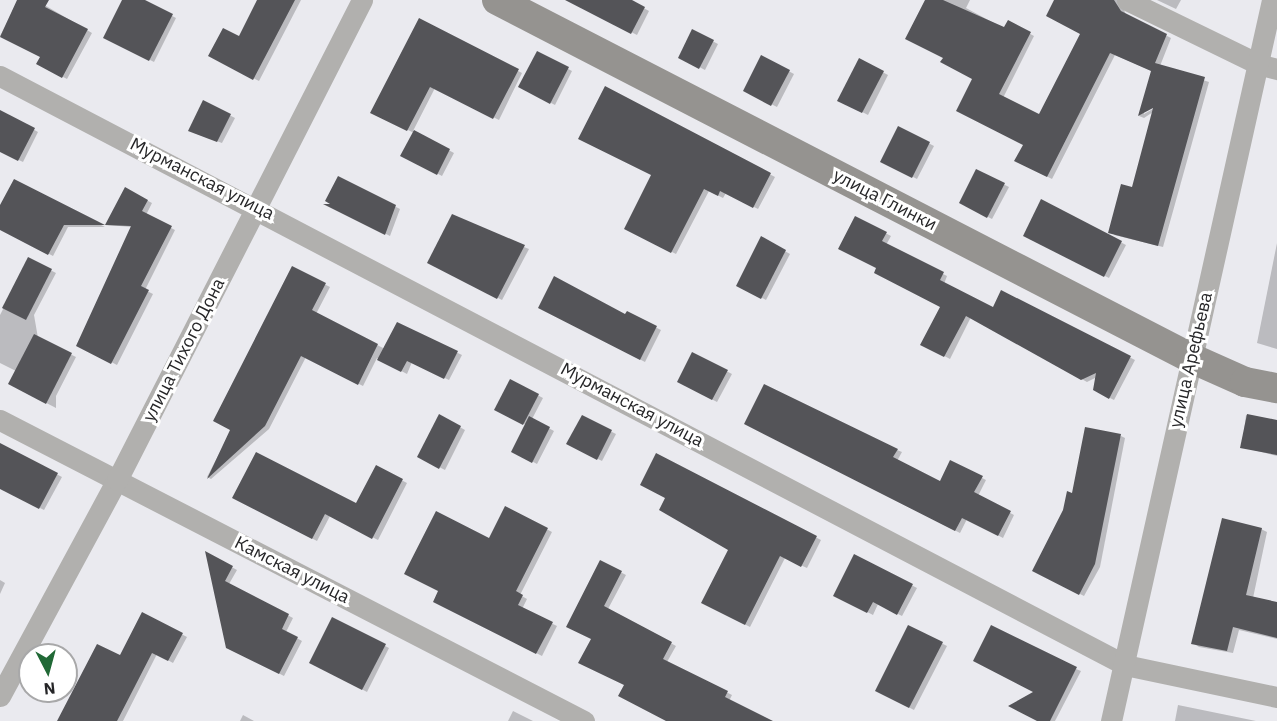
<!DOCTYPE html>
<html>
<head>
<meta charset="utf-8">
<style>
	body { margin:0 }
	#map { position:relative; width:1277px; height:721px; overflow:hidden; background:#eaeaef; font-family:"IBM Plex Sans",sans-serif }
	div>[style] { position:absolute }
	.shadow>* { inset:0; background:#0003 }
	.building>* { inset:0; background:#545458 }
	.street>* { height:21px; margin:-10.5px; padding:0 10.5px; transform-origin:10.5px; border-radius:10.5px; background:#b1b0ae }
	.secondary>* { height:30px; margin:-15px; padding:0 15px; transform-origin:15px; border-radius:15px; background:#959390 }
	span { translate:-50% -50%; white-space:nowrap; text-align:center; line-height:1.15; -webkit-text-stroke:6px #fff; paint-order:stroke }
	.street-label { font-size:18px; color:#262628 }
	.north { position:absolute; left:18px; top:643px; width:60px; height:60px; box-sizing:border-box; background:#fff; border:2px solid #a8a8a9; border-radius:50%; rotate:174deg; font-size:16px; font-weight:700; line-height:24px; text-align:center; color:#262628 }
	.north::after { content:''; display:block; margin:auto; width:21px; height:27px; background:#216936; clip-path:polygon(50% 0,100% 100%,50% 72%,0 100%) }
</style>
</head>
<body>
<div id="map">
	<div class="shadow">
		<div style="clip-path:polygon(18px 0,36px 0,92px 33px,67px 79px,38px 64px,41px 57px,0 36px)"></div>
		<div style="clip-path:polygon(124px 0,141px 0,176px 18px,154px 62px,105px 37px)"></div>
		<div style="clip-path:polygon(259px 0,301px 0,259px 81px,210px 56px,239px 38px)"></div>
		<div style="clip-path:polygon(590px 0,629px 0,649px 11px,637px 35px,586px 9px)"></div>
		<div style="clip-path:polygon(evenodd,926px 0,970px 0,966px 8px,1005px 29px,1008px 22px,1034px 36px,1003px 98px,1040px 116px,1082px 33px,1056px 0,1120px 0,1126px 15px,1171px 38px,1160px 66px,1209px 82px,1163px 247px,1114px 235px,1133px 189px,1153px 112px,1144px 118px,1139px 116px,1152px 71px,1115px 55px,1052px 179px,1016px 161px,1025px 144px,974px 78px,945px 57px,926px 0,1160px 105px,1144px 114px,1144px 111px,1160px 105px)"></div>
		<div style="clip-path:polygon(1157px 0,1181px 0,1176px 9px)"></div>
		<div style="clip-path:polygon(420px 20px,522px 73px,499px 120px,435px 88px,413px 131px,454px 153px,442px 176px,402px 155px,414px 133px,372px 112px)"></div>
		<div style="clip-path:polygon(693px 31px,718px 44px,705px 70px,680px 57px)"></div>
		<div style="clip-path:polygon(537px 53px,572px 71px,555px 105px,520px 87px)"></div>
		<div style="clip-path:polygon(762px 57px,794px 74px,777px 107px,745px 91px)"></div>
		<div style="clip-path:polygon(860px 60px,888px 75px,868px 115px,839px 100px)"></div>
		<div style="clip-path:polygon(606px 88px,775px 177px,758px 209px,726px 193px,723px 198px,709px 191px,676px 254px,626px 229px,653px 175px)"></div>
		<div style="clip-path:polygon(204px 102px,235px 118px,222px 143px,194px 133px)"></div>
		<div style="clip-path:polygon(0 111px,38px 132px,23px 162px,0 151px)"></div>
		<div style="clip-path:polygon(899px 128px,934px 146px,917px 179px,882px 161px)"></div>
		<div style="clip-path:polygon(977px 171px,1009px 187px,992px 219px,961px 203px)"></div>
		<div style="clip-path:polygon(339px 178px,400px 209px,390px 236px,329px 205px,336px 206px)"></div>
		<div style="clip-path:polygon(14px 181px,105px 227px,68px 227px,53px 256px,0 228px,0 208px)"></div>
		<div style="clip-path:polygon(125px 189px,152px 203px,146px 215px,175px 230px,145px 290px,153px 294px,117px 365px,78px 345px,132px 227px,107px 225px)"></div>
		<div style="clip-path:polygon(1042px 201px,1126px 245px,1109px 278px,1025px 235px)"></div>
		<div style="clip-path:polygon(856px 218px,891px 236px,886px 245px,947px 276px,944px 284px,994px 309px,1002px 292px,1135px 360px,1114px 400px,1094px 390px,1097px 377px,1087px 382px,971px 317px,950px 359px,922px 344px,942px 306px,878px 267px)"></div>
		<div style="clip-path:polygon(762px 238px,790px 254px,766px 300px,738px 285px)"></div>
		<div style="clip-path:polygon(1277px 243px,1277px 349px,1257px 343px)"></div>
		<div style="clip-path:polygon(524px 247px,529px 249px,502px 300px,429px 262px)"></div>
		<div style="clip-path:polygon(29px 259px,56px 273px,34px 315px,38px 338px,76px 357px,56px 396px,56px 408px,10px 384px,16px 371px,0 363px,0 315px)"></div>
		<div style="clip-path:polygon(292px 268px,330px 287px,316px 314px,385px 349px,398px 324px,462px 355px,449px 380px,412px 362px,407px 374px,377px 358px,363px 386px,306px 357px,269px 429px,211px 479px,207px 477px,232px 429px)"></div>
		<div style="clip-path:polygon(540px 308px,625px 316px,627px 313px,661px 330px,645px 362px)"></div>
		<div style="clip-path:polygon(693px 354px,732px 374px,717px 402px,679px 382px)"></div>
		<div style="clip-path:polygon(511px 381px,543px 398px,532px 419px,554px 431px,537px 464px,513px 451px,526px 425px,496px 410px)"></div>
		<div style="clip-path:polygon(1246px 415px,1277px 421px,1277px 456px,1242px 447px)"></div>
		<div style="clip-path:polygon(440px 416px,465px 430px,445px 470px,419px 457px)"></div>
		<div style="clip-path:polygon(582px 417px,616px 434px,602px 461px,568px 444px)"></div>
		<div style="clip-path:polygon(746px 424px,897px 450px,902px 452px,897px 461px,940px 483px,951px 462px,986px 480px,978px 496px,1014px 515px,1003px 538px,967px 519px,960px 533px)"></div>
		<div style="clip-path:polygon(1121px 436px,1125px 438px,1100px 567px,1084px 596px,1034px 571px,1073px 494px)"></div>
		<div style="clip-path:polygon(0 445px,62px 477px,44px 510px,0 488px)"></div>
		<div style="clip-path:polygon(656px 455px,821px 540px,807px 568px,785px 558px,750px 627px,703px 603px,730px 549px,667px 497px)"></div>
		<div style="clip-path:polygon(376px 467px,407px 483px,378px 540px,330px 516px,317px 541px,234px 498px,357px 505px)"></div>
		<div style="clip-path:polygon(506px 508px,552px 532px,520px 595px,527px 599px,522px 609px,557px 626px,542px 656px,435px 601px,440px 591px,490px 540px)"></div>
		<div style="clip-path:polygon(1261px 529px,1267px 532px,1253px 598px,1277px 603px,1277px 639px,1239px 630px,1233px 653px,1199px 647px,1193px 643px)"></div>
		<div style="clip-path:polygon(207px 554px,237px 570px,229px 584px,293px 618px,286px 632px,302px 641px,284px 676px,233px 650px)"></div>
		<div style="clip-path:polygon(855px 556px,917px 588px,902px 616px,878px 604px,873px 615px,835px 595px)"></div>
		<div style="clip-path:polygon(601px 562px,626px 575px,608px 609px,676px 646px,667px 662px,732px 695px,729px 701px,770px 721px,669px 721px,626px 685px,592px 639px)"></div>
		<div style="clip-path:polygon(0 580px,5px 583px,0 594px)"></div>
		<div style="clip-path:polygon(143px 614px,187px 637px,173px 663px,157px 654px,123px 721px,59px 721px,120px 657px)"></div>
		<div style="clip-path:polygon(333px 619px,389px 648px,367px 692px,311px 662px)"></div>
		<div style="clip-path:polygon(909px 627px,947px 646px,914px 710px,877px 691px)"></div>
		<div style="clip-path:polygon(1076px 669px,1081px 671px,1055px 721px,1040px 721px)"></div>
		<div style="clip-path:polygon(1178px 705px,1256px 721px,1175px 721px)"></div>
		<div style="clip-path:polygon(513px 711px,533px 721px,508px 721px)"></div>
		<div style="clip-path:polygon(243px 715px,254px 721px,240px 721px)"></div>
	</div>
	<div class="building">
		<div style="clip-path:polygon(17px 0,49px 0,45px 7px,88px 29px,62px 78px,36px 64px,40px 57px,0 37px)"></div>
		<div style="clip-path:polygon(122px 0,145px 0,173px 14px,149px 61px,103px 38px)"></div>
		<div style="clip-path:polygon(257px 0,295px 0,253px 80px,208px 56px,223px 28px,239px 36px)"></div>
		<div style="clip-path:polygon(565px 0,632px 0,645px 7px,631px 34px)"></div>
		<div style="clip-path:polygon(925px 0,943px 0,1004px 27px,1008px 20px,1031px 32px,999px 94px,1039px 114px,1080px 34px,1046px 16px,1054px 0,1114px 0,1121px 11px,1167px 34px,1155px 63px,1205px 77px,1158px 246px,1108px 233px,1121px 184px,1132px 187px,1153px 108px,1138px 116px,1151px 71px,1110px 53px,1047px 177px,1014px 161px,1023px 145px,956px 111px,972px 79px,940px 62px,943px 58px,905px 39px)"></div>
		<div style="clip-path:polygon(419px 18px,519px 69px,493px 119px,430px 87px,407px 131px,370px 113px)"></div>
		<div style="clip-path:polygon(692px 29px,714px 40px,699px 69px,678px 58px)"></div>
		<div style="clip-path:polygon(537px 51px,569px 67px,550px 104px,518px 87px)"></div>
		<div style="clip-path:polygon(761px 55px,790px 70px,771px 106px,743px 91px)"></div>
		<div style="clip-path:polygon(859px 58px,884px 71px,862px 113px,837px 101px)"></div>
		<div style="clip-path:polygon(605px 86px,771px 173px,753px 208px,720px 191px,718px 196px,704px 189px,671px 253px,624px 229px,651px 175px,578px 139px)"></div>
		<div style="clip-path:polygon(203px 100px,231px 114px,217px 142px,188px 131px)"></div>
		<div style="clip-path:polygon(0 110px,35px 128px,18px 161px,0 152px)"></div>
		<div style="clip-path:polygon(898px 126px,930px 142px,912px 178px,880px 162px)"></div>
		<div style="clip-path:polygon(414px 130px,450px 149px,437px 175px,400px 156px)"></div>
		<div style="clip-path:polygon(976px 169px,1005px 183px,987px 218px,959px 203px)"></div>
		<div style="clip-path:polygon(338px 176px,396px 205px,385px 235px,323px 204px,330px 204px,325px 201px)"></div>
		<div style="clip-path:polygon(14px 179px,105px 225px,64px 225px,48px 255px,0 230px,0 205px)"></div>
		<div style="clip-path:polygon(125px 187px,148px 200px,142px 211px,172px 226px,141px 286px,149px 290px,111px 364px,76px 346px,131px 226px,105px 225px)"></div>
		<div style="clip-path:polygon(1041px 199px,1122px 241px,1104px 277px,1023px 236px)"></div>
		<div style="clip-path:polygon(452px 214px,525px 245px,497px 299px,427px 263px)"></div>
		<div style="clip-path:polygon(855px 216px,887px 232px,882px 241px,944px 272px,940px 280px,993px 307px,1001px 290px,1131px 356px,1109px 399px,1093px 390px,1096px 373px,1081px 380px,966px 316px,944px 357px,920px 345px,940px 307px,874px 273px,876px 268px,838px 249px)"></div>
		<div style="clip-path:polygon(761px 236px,786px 250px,761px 299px,736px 286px)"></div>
		<div style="clip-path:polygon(28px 257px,52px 269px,26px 320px,2px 308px)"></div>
		<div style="clip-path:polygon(292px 266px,326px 283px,312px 310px,378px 344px,358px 385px,301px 356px,265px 426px,207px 479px,230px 430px,213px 421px)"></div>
		<div style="clip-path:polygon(554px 276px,625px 314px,627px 311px,657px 326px,640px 360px,538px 308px)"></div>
		<div style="clip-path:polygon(397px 322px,458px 351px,444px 379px,407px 361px,401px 372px,377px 360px)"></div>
		<div style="clip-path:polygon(34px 334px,72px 353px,46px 404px,8px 384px)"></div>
		<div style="clip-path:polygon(692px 352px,728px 370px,712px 400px,677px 382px)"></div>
		<div style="clip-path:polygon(510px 379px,539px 394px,523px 425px,494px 410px)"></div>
		<div style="clip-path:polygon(764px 384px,898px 449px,893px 457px,940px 481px,950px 460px,983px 476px,974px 492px,1011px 511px,998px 536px,962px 518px,955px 531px,744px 424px)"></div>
		<div style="clip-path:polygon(439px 414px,461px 426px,439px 469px,417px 457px)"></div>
		<div style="clip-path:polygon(1247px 414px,1277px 420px,1277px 455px,1240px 448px)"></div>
		<div style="clip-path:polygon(582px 415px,612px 430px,597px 460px,566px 444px)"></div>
		<div style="clip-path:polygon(529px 416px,550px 427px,532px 463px,511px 452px)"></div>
		<div style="clip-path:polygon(1085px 427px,1121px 434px,1095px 564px,1079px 595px,1032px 571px,1063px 510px,1067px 491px,1072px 493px)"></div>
		<div style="clip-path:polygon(0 443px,58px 473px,39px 509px,0 489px)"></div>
		<div style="clip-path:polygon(256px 452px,356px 503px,376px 465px,403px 479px,372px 539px,325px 514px,312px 539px,232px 498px)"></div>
		<div style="clip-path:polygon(656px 453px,817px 536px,801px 567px,780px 556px,745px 625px,701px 603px,728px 550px,659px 510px,665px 498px,640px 485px)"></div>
		<div style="clip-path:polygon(505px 506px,548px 528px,516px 591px,523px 595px,518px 605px,553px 622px,536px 654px,433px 602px,438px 591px,404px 574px,436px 511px,489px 538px)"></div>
		<div style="clip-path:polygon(1222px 518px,1262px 528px,1246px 595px,1277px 602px,1277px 638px,1233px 627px,1227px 651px,1191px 644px)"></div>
		<div style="clip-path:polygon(205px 551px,233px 566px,225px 581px,289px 614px,282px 629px,298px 637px,279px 674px,226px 648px)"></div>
		<div style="clip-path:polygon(854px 554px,913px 584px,897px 615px,873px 602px,867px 613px,833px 596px)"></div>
		<div style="clip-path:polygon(600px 560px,622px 571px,604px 606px,672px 642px,663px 659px,728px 691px,725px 697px,773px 721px,666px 721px,618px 696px,624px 685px,578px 663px,591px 639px,566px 627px)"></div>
		<div style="clip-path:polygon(142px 612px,183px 633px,168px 661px,152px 653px,117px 721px,57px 721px,97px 644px,120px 655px)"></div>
		<div style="clip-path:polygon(332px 617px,386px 644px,362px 690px,309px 663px)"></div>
		<div style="clip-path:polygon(908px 625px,943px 642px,909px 708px,875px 691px)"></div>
		<div style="clip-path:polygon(991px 625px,1077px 667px,1050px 721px,1037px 721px,1008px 706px,1033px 692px,973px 661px)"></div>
	</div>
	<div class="street">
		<div style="left:1127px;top:0;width:146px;rotate:26deg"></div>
		<div style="left:1258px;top:64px;width:20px;rotate:15deg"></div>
		<div style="left:0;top:76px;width:1270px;rotate:27.63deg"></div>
		<div style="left:1125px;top:665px;width:155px;rotate:11.9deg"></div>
		<div style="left:0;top:420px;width:657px;rotate:27.27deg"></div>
		<div style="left:0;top:696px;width:246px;rotate:-61.6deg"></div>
		<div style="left:117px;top:480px;width:539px;rotate:-62.96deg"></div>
		<div style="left:1111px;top:721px;width:739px;rotate:-77.41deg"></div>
	</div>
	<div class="secondary">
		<div style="left:497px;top:0;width:781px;rotate:27.29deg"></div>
		<div style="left:1191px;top:358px;width:59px;rotate:24deg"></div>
		<div style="left:1245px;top:382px;width:33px;rotate:11deg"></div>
	</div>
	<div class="street-label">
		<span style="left:202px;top:179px;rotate:27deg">Мурманская улица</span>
		<span style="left:885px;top:200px;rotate:27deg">улица Глинки</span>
		<span style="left:184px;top:350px;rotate:-63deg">улица Тихого Дона</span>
		<span style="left:1191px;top:360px;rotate:-77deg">улица Арефьева</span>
		<span style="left:632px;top:405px;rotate:28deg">Мурманская улица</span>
		<span style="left:292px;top:570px;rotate:27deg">Камская улица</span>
	</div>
	<div class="north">N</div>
</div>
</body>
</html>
